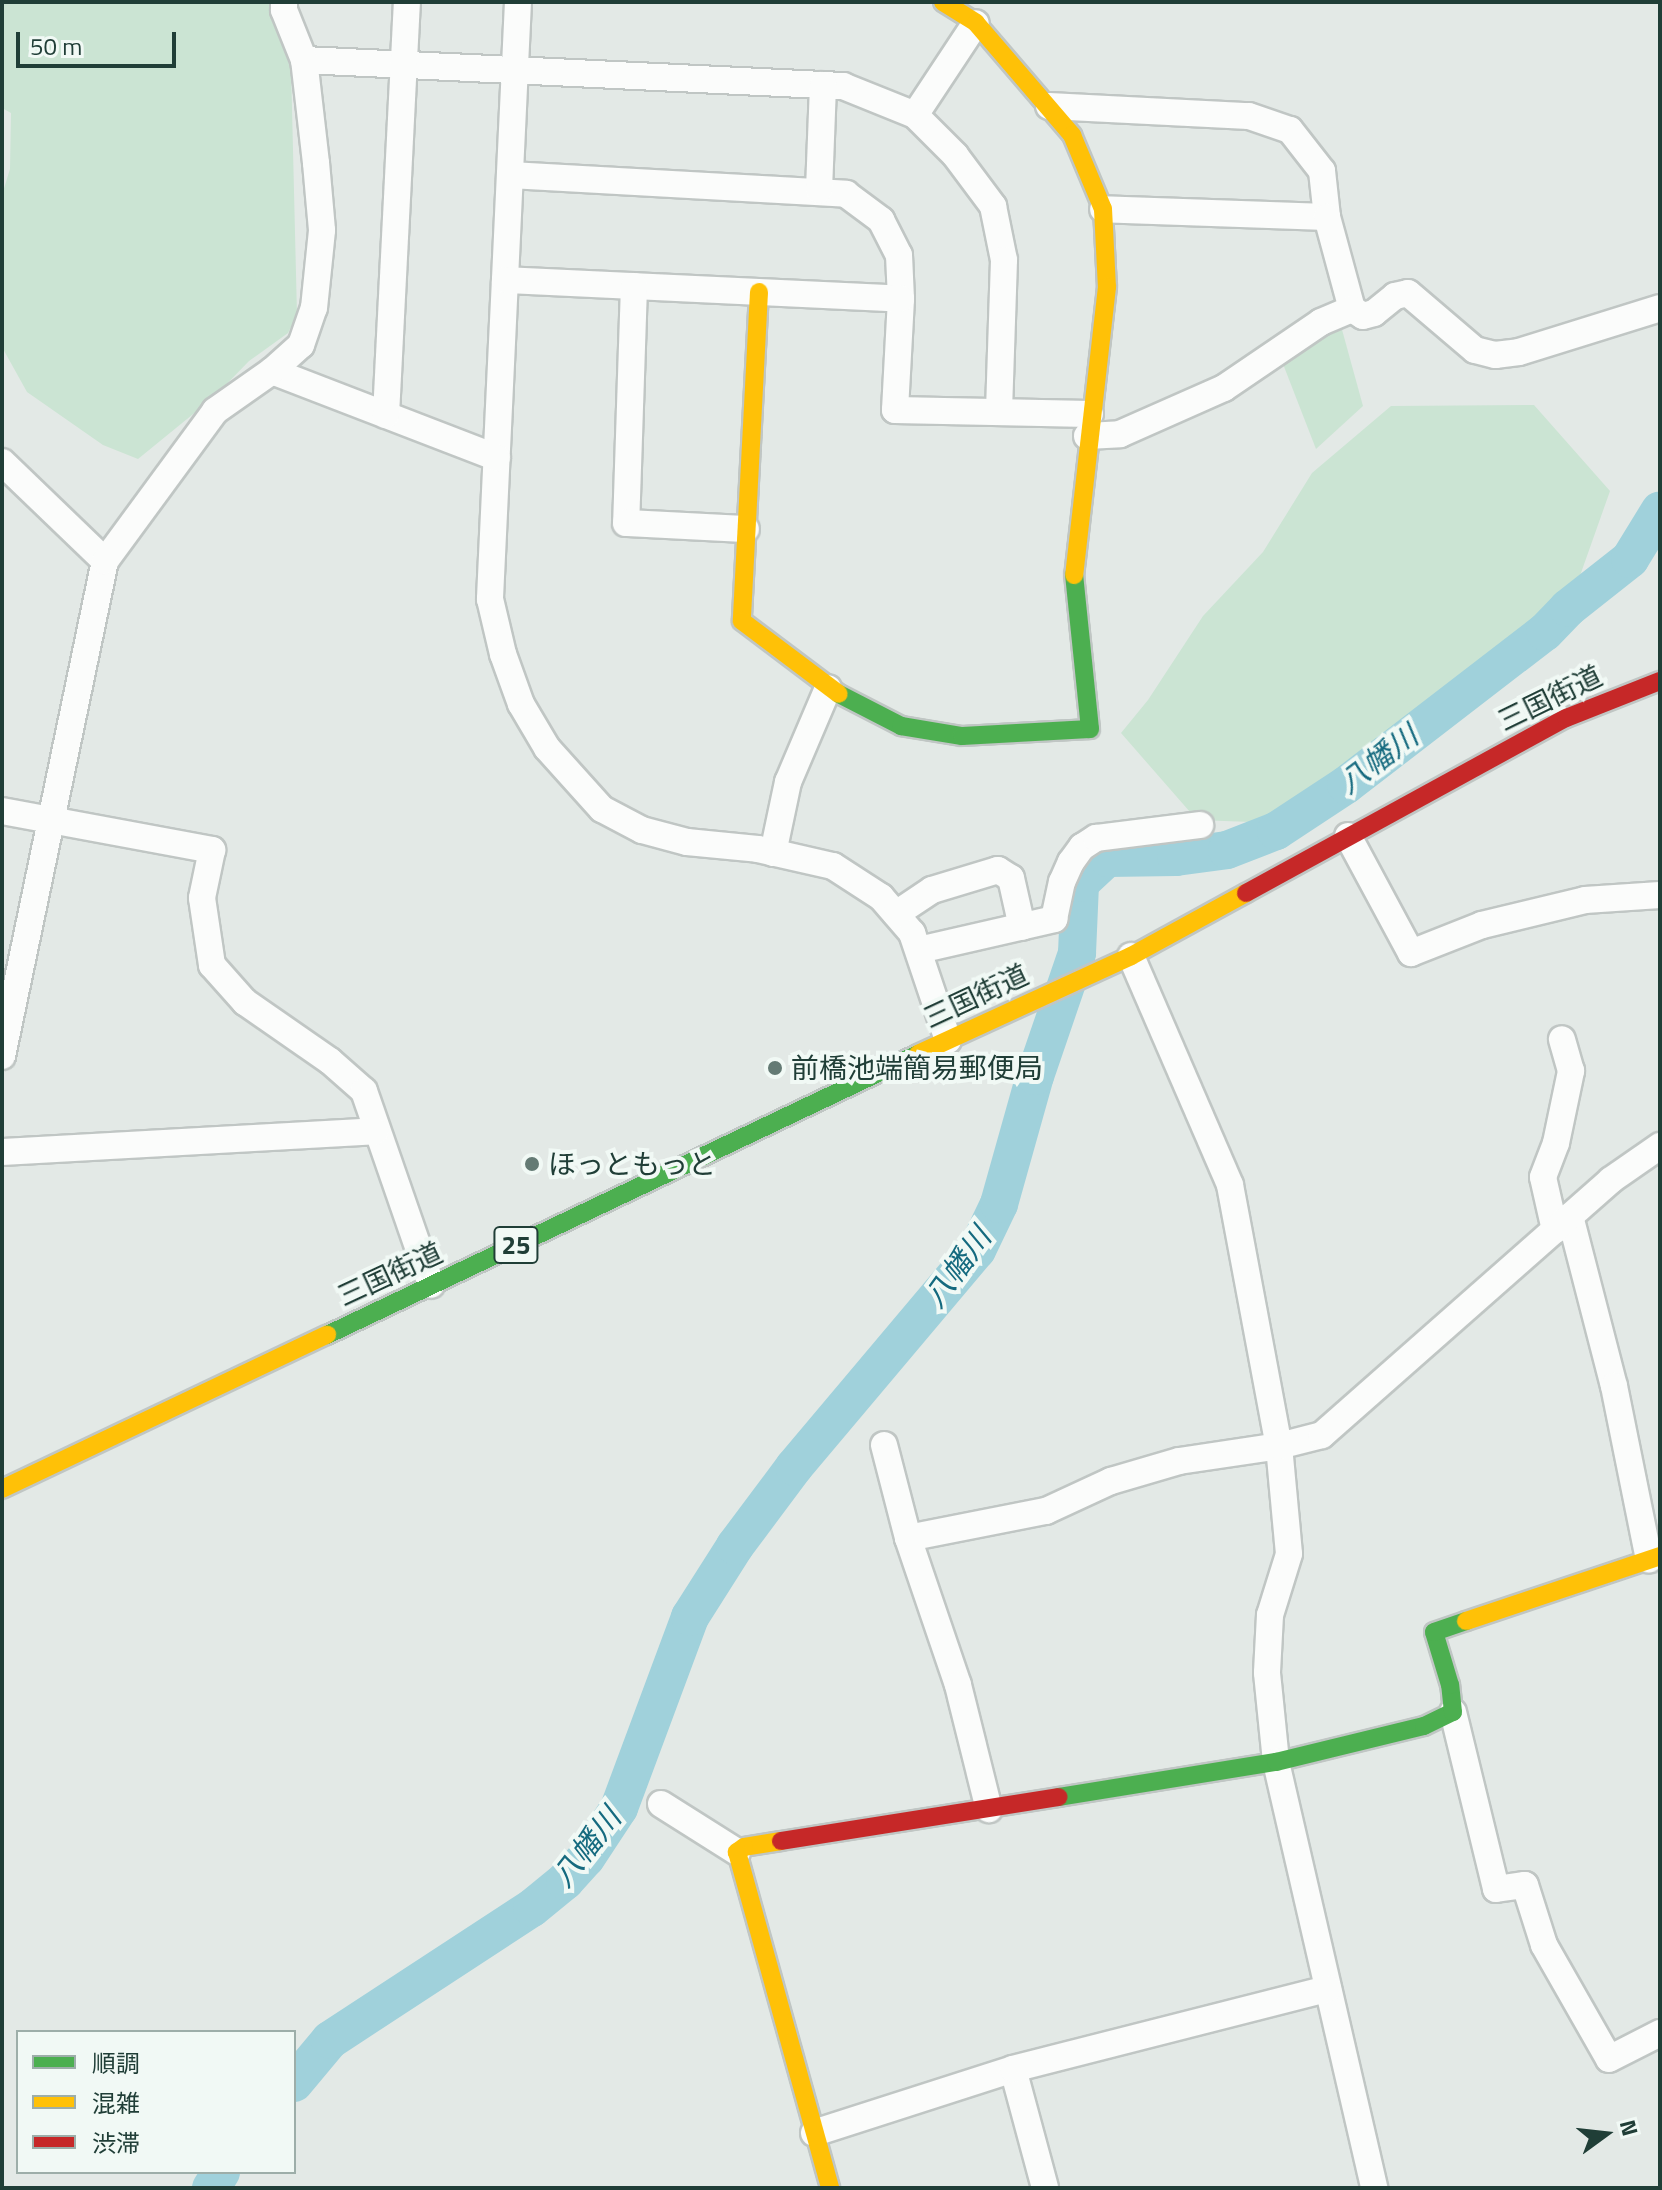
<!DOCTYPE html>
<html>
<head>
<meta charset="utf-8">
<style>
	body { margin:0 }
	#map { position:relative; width:1662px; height:2190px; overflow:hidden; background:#e3e9e6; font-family:"Titillium Web","Noto Sans JP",sans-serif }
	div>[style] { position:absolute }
	.green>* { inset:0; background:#cbe4d3 }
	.river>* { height:38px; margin:-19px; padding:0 19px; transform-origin:19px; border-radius:19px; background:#a0d1db }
	.roads { filter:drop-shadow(2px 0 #c0c6c4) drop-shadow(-2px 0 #c0c6c4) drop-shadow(0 2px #c0c6c4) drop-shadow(0 -2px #c0c6c4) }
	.street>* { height:26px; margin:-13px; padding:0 13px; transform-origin:13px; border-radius:13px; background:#fbfcfb }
	.fast>* { height:18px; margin:-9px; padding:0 9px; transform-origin:9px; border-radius:9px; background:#4caf50 }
	.slow>* { height:18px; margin:-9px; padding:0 9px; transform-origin:9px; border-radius:9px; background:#ffc107 }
	.jam>* { height:18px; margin:-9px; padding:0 9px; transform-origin:9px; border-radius:9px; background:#c62828 }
	.dots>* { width:22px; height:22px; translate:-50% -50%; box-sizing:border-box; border:4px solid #f1f9f5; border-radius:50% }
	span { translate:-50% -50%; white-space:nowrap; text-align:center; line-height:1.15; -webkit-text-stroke:8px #f1f9f5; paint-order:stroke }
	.shield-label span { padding:2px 6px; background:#f1f9f5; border:2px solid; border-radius:6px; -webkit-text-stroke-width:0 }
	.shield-label { font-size:26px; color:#203e37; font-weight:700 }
	.street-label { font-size:28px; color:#203e37 }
	.poi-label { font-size:28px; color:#203e37 }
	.left { translate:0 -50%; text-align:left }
	.water-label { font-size:30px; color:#156a7f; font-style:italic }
	.frame { position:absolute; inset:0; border:4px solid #203e37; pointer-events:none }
	.legend { position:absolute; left:16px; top:2030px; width:280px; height:144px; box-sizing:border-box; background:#f1f9f5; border:2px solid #9daea9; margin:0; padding:10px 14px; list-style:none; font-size:24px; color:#203e37 }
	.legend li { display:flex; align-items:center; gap:16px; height:40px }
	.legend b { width:40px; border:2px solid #9daea9 }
	.north { position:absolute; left:1566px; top:2094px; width:80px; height:80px; -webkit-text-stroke:6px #f1f9f5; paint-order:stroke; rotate:75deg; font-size:22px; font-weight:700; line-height:32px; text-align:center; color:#203e37 }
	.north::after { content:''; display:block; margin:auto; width:28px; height:36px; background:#203e37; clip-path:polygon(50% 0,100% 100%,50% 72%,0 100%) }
	.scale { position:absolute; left:16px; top:32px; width:160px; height:36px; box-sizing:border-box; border:4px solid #203e37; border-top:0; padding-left:10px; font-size:24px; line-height:28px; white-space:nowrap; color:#203e37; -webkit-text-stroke:6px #f1f9f5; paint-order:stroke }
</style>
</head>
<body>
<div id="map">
	<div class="green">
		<div style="clip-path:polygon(2px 2px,281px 2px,290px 25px,297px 315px,288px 333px,249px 361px,214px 397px,138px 459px,103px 445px,27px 392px,2px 347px,2px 195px,10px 169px,11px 113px,2px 108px)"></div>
		<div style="clip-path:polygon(1341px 326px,1363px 406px,1316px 449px,1283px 364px,1320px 332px)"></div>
		<div style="clip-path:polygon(1534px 405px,1610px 491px,1576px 587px,1493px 662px,1405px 716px,1306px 824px,1197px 820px,1121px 733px,1148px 700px,1203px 616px,1263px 552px,1312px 473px,1391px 406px)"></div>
	</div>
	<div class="river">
		<div style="left:294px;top:2083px;width:56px;rotate:-50.1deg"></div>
		<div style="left:330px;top:2040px;width:241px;rotate:-33.2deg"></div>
		<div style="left:532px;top:1908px;width:43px;rotate:-39.3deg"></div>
		<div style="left:565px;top:1881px;width:31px;rotate:-48deg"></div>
		<div style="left:586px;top:1858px;width:60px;rotate:-56.6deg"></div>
		<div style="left:619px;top:1808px;width:204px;rotate:-69.6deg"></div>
		<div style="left:690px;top:1617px;width:84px;rotate:-57.6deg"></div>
		<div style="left:735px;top:1546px;width:99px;rotate:-53.2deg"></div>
		<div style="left:794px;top:1467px;width:284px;rotate:-49.9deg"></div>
		<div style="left:977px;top:1250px;width:51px;rotate:-64.4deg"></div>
		<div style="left:999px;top:1204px;width:133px;rotate:-74.3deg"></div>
		<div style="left:1035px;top:1076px;width:130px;rotate:-71.1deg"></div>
		<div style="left:1077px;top:953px;width:70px;rotate:-87.5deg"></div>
		<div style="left:1080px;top:883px;width:37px;rotate:-43deg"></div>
		<div style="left:1107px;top:858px;width:69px;rotate:-0.8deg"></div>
		<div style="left:1176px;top:857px;width:51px;rotate:-7.8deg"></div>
		<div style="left:1227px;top:850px;width:53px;rotate:-21.2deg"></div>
		<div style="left:1276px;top:831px;width:84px;rotate:-33.3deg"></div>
		<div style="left:1346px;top:785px;width:251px;rotate:-37.6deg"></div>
		<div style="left:1545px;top:632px;width:33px;rotate:-46deg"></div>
		<div style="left:1568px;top:608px;width:79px;rotate:-38.3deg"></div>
		<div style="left:1630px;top:559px;width:57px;rotate:-58.5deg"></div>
		<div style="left:211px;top:2188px;width:19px;rotate:-58deg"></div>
	</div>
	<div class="roads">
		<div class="street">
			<div style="left:518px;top:2px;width:598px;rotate:92.69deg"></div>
			<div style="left:490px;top:599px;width:57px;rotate:76.7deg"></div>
			<div style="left:503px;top:654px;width:53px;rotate:70.2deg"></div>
			<div style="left:521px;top:704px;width:51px;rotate:59.4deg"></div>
			<div style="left:547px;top:748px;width:82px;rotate:48deg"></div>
			<div style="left:602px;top:809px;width:45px;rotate:27.7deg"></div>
			<div style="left:642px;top:830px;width:47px;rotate:14.9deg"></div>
			<div style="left:687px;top:842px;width:71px;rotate:5.6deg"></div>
			<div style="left:758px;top:849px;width:77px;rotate:12.8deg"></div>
			<div style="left:833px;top:866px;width:57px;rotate:32.9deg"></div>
			<div style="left:881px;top:897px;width:48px;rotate:49.3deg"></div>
			<div style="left:912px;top:933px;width:113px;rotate:71.4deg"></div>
			<div style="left:304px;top:60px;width:540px;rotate:2.76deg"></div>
			<div style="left:843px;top:86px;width:78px;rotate:21.9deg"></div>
			<div style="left:915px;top:115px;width:57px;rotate:45deg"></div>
			<div style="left:955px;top:155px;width:64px;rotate:53.3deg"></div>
			<div style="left:993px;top:206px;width:55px;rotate:78.5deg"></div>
			<div style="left:1004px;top:260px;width:152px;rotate:91.9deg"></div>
			<div style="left:1049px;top:106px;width:200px;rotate:2.9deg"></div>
			<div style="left:1249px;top:116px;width:43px;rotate:18.9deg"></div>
			<div style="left:1290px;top:130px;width:52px;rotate:52deg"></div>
			<div style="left:1322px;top:171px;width:46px;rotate:83.8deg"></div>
			<div style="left:1327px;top:217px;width:224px;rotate:-178deg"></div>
			<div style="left:915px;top:115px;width:110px;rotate:-56.5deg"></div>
			<div style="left:510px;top:175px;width:337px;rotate:3.2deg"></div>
			<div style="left:846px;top:194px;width:44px;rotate:36.6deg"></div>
			<div style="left:881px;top:220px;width:39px;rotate:63deg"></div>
			<div style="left:899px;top:255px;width:44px;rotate:87.4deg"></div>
			<div style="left:901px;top:299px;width:111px;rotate:93.1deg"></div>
			<div style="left:895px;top:410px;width:195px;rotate:1.2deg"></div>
			<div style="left:819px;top:190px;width:105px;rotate:-87.8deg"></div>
			<div style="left:1327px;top:217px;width:95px;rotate:74.8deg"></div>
			<div style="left:505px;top:280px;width:396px;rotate:2.7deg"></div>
			<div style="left:634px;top:286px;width:237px;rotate:91.9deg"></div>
			<div style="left:626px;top:523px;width:120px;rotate:2.9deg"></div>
			<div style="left:272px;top:371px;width:241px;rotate:21.1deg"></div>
			<div style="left:386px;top:415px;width:414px;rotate:-87.1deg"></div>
			<div style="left:1087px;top:436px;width:33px;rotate:-3deg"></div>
			<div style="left:1120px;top:434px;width:114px;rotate:-23.9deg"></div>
			<div style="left:1224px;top:388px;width:117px;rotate:-34.2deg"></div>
			<div style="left:1321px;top:322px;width:34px;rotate:-23deg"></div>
			<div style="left:1352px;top:309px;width:13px;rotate:32deg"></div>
			<div style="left:1363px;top:316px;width:11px;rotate:-15deg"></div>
			<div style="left:1374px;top:313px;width:27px;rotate:-39deg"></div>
			<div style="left:1395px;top:296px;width:13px;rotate:-13deg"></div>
			<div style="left:1408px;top:293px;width:88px;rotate:40.4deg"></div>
			<div style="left:1475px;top:350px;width:21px;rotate:14deg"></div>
			<div style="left:1495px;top:355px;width:24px;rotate:-7deg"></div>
			<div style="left:1519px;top:352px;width:148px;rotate:-17.3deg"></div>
			<div style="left:2px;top:462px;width:143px;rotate:43.9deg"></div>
			<div style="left:2px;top:811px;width:214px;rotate:10.5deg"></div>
			<div style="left:212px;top:850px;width:49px;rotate:101.8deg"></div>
			<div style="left:202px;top:898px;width:68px;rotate:81.5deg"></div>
			<div style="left:212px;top:965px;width:50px;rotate:48.3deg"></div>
			<div style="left:245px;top:1002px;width:103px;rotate:34.8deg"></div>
			<div style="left:330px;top:1061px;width:45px;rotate:41.4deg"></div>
			<div style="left:364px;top:1091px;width:205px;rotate:70.9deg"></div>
			<div style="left:1348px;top:836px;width:133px;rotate:61.7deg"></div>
			<div style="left:1411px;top:953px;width:76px;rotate:-21.5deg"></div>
			<div style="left:1482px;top:925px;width:106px;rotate:-13.6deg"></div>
			<div style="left:1585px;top:900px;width:75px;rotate:-3.8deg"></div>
			<div style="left:773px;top:853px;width:73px;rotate:-78.1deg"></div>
			<div style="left:788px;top:782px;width:102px;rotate:-66.9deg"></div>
			<div style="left:896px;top:914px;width:43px;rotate:-33.7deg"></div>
			<div style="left:932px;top:890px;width:69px;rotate:-16.9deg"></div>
			<div style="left:998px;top:870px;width:15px;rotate:32deg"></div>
			<div style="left:1011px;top:878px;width:50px;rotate:77.3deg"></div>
			<div style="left:919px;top:950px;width:139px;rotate:-12.9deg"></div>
			<div style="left:1054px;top:919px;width:38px;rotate:-78deg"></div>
			<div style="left:1062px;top:882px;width:22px;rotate:-66deg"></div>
			<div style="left:1071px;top:862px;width:19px;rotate:-54deg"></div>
			<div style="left:1082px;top:847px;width:17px;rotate:-33deg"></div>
			<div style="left:1096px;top:838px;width:105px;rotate:-7.1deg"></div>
			<div style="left:1131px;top:956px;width:249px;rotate:66.6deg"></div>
			<div style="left:1230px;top:1185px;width:266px;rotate:79.4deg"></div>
			<div style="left:1279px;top:1446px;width:108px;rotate:84.7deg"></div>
			<div style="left:1289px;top:1554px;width:64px;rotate:107.3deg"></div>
			<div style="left:1270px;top:1615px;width:58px;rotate:93deg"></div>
			<div style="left:1267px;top:1673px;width:89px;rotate:84.2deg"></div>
			<div style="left:1276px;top:1762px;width:437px;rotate:77deg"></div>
			<div style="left:2px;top:1056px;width:506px;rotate:-78.25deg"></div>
			<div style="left:105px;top:561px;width:186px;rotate:-53.7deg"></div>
			<div style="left:215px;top:411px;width:70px;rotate:-35.1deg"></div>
			<div style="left:272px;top:371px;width:39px;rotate:-42deg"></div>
			<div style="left:301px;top:345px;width:39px;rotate:-71deg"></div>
			<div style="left:314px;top:308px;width:78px;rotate:-84.1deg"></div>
			<div style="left:322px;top:230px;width:67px;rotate:-95.1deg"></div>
			<div style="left:316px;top:163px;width:104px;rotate:-96.6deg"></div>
			<div style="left:304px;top:60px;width:54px;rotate:-111.8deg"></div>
			<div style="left:284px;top:10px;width:8px;rotate:-90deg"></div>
			<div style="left:2px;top:1152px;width:374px;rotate:-3.2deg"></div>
			<div style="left:1570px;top:1216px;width:176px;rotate:75.5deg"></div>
			<div style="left:1614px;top:1386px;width:177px;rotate:78.6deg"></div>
			<div style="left:1555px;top:1230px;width:54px;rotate:-102.8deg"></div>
			<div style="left:1543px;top:1177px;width:36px;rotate:-69deg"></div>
			<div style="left:1556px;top:1143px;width:74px;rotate:-78.2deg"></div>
			<div style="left:1571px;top:1071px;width:33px;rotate:-106deg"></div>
			<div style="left:884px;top:1445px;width:96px;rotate:75.5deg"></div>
			<div style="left:908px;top:1538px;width:155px;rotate:71.2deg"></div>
			<div style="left:958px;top:1685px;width:128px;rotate:76deg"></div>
			<div style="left:908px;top:1538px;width:141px;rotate:-11.1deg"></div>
			<div style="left:1046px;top:1511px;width:72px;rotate:-24.8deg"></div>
			<div style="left:1111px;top:1481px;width:71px;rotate:-16.4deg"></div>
			<div style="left:1179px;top:1461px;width:101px;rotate:-8.5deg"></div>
			<div style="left:1279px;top:1446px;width:44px;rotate:-14.3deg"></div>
			<div style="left:1322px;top:1435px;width:385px;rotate:-41.4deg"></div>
			<div style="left:1611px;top:1180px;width:60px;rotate:-34.8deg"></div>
			<div style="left:1453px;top:1712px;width:182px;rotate:76.3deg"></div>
			<div style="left:1496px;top:1889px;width:29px;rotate:-8deg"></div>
			<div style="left:1525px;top:1885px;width:63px;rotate:72.4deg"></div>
			<div style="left:1544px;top:1945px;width:131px;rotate:60.3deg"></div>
			<div style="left:1609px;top:2059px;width:57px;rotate:-27deg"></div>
			<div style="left:661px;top:1804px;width:90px;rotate:32.3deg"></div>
			<div style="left:1013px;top:2069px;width:123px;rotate:74.9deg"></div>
			<div style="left:814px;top:2133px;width:209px;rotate:-17.8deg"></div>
			<div style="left:1013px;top:2069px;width:325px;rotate:-14.3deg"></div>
		</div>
		<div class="fast">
			<div style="left:839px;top:694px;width:70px;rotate:27.3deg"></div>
			<div style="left:901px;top:726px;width:62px;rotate:9.3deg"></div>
			<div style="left:962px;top:736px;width:128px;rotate:-3.1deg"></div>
			<div style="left:1090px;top:729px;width:155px;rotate:-95.9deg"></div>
			<div style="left:327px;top:1335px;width:654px;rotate:-25.43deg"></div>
			<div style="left:1059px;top:1797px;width:220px;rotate:-9.2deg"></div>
			<div style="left:1276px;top:1762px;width:152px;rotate:-13.7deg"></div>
			<div style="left:1424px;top:1726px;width:32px;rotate:-26deg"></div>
			<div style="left:1453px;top:1712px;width:27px;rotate:-96deg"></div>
			<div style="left:1450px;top:1685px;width:55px;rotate:-106.8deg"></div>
			<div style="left:1434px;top:1632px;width:34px;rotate:-19deg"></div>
		</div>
		<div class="slow">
			<div style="left:943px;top:2px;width:39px;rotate:32deg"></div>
			<div style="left:976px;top:23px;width:148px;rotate:49.4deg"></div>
			<div style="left:1072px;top:135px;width:80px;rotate:67.3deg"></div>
			<div style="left:1103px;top:209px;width:78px;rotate:87.1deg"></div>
			<div style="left:1107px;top:287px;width:290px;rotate:96.5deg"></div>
			<div style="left:759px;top:292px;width:329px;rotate:93deg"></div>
			<div style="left:742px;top:621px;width:121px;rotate:37deg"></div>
			<div style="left:918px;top:1054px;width:234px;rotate:-24.7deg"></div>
			<div style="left:1131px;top:956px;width:131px;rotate:-28.7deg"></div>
			<div style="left:2px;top:1489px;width:360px;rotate:-25.4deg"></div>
			<div style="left:1466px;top:1621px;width:205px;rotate:-18.5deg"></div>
			<div style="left:781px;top:1841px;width:37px;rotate:171deg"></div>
			<div style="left:744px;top:1847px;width:9px;rotate:144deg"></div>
			<div style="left:737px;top:1852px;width:349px;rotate:74.5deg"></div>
		</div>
		<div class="jam">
			<div style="left:1246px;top:893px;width:365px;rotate:-28.7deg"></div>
			<div style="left:1566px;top:718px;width:101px;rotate:-21.5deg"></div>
			<div style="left:781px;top:1841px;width:281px;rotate:-9deg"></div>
		</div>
	</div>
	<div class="dots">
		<div style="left:775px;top:1068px;background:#647a74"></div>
		<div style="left:532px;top:1164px;background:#647a74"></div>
	</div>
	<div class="shield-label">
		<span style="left:516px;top:1245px">25</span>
	</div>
	<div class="street-label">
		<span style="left:1550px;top:698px;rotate:-26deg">三国街道</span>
		<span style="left:976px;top:996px;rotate:-25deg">三国街道</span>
		<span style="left:390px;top:1274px;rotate:-25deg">三国街道</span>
	</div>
	<div class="poi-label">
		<span class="left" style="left:791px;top:1068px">前橋池端簡易郵便局</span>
		<span class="left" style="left:548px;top:1164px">ほっともっと</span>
	</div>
	<div class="water-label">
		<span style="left:1378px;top:759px;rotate:-37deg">八幡川</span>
		<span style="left:957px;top:1267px;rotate:-54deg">八幡川</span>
		<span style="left:586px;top:1847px;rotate:-52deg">八幡川</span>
	</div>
	<div class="frame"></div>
	<ul class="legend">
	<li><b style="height:10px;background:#4caf50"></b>順調</li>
	<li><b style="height:10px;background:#ffc107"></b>混雑</li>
	<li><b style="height:10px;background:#c62828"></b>渋滞</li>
	</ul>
	<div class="north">N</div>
	<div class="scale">50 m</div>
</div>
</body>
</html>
